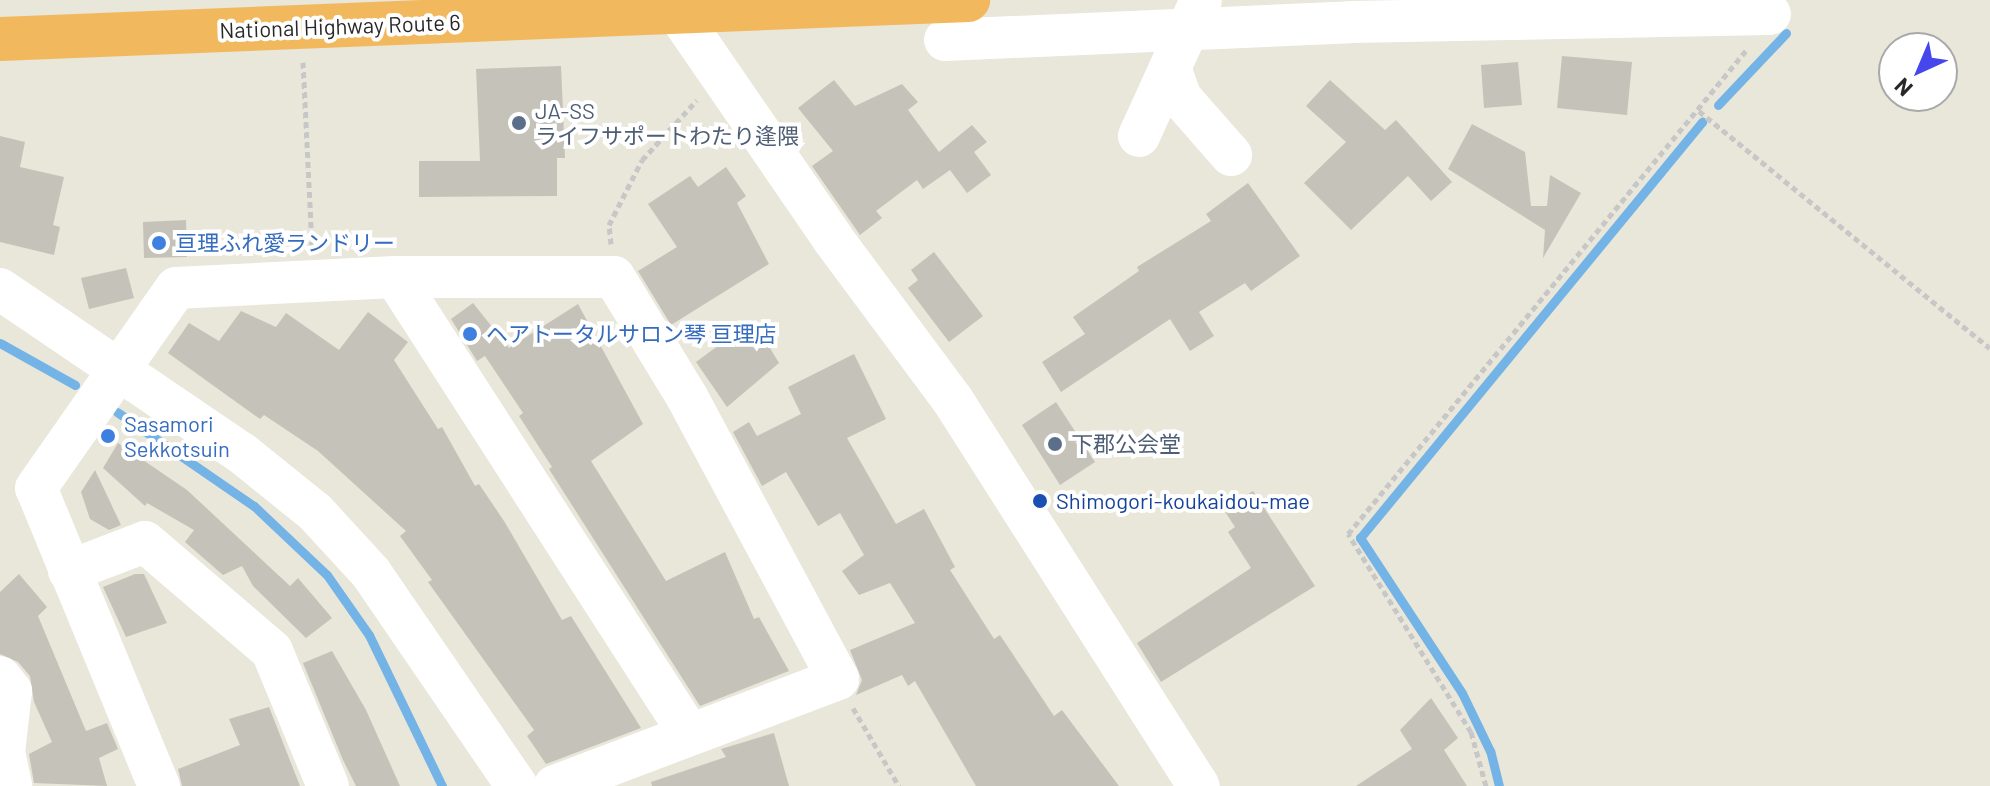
<!DOCTYPE html>
<html>
<head>
<meta charset="utf-8">
<style>
	body { margin:0 }
	#map { position:relative; width:1990px; height:786px; overflow:hidden; background:#e9e6da; font-family:Barlow,"Noto Sans JP",sans-serif }
	div>[style] { position:absolute }
	.stream>* { height:9px; margin:-4.5px; padding:0 4.5px; transform-origin:4.5px; border-radius:4.5px; background:#74b3e5 }
	.building>* { inset:0; background:#c5c2ba }
	.path>* { height:5px; margin-top:-2.5px; transform-origin:0; background:repeating-linear-gradient(90deg,#c7c7c7 0 6px,transparent 0 10px) }
	.minor>* { height:42px; margin:-21px; padding:0 21px; transform-origin:21px; border-radius:21px; background:#fff }
	.highway>* { height:44px; margin:-22px; padding:0 22px; transform-origin:22px; border-radius:22px; background:#f2b85d }
	.dots>* { width:22px; height:22px; translate:-50% -50%; box-sizing:border-box; border:4px solid #fff; border-radius:50% }
	span { translate:-50% -50%; white-space:nowrap; text-align:center; line-height:1.15; -webkit-text-stroke:8px #fff; paint-order:stroke }
	.street-label { font-size:22px; color:#282828 }
	.service-label { font-size:22px; color:#4e5e75 }
	.left { translate:0 -50%; text-align:left }
	.shop-label { font-size:22px; color:#366cbe }
	.transit-label { font-size:22px; color:#164399 }
	.north { position:absolute; left:1878px; top:32px; width:80px; height:80px; box-sizing:border-box; background:#fff; border:2px solid #a9a9a9; border-radius:50%; rotate:224deg; font-size:22px; font-weight:700; line-height:32px; text-align:center; color:#282828 }
	.north::after { content:''; display:block; margin:auto; width:28px; height:36px; background:#4546ec; clip-path:polygon(50% 0,100% 100%,50% 72%,0 100%) }
</style>
</head>
<body>
<div id="map">
	<div class="stream">
		<div style="left:1718px;top:105px;width:99px;rotate:-46.6deg"></div>
		<div style="left:0;top:343px;width:86px;rotate:29.2deg"></div>
		<div style="left:117px;top:412px;width:166px;rotate:34.5deg"></div>
		<div style="left:254px;top:506px;width:100px;rotate:43.4deg"></div>
		<div style="left:327px;top:575px;width:73px;rotate:55deg"></div>
		<div style="left:369px;top:635px;width:168px;rotate:64.2deg"></div>
		<div style="left:1499px;top:786px;width:36px;rotate:-104deg"></div>
		<div style="left:1490px;top:751px;width:64px;rotate:-115.8deg"></div>
		<div style="left:1462px;top:693px;width:186px;rotate:-123.3deg"></div>
		<div style="left:1360px;top:538px;width:539px;rotate:-50.58deg"></div>
	</div>
	<div class="building">
		<div style="clip-path:polygon(1562px 56px,1632px 62px,1627px 115px,1557px 108px)"></div>
		<div style="clip-path:polygon(1518px 62px,1522px 105px,1484px 108px,1481px 65px)"></div>
		<div style="clip-path:polygon(561px 66px,565px 158px,557px 158px,557px 196px,419px 197px,419px 161px,480px 161px,476px 69px)"></div>
		<div style="clip-path:polygon(834px 80px,855px 106px,902px 84px,918px 102px,908px 110px,939px 152px,972px 125px,987px 142px,974px 152px,991px 175px,967px 193px,950px 170px,923px 189px,917px 180px,876px 211px,882px 218px,860px 235px,812px 166px,833px 151px,798px 108px)"></div>
		<div style="clip-path:polygon(1330px 80px,1385px 130px,1396px 120px,1452px 182px,1431px 201px,1408px 176px,1351px 230px,1304px 183px,1346px 142px,1306px 106px)"></div>
		<div style="clip-path:polygon(1472px 124px,1525px 152px,1531px 206px,1547px 206px,1550px 175px,1581px 193px,1543px 258px,1545px 230px,1448px 169px)"></div>
		<div style="clip-path:polygon(0 136px,25px 142px,20px 167px,64px 177px,53px 225px,60px 227px,54px 255px,0 242px)"></div>
		<div style="clip-path:polygon(726px 167px,746px 196px,737px 203px,769px 264px,671px 325px,638px 271px,677px 247px,648px 204px,690px 176px,698px 187px)"></div>
		<div style="clip-path:polygon(1248px 183px,1300px 256px,1251px 291px,1245px 283px,1199px 312px,1214px 336px,1190px 351px,1170px 319px,1061px 392px,1042px 362px,1085px 334px,1073px 317px,1139px 271px,1137px 267px,1211px 221px,1206px 214px)"></div>
		<div style="clip-path:polygon(186px 220px,187px 257px,144px 258px,143px 222px)"></div>
		<div style="clip-path:polygon(934px 252px,983px 316px,949px 342px,908px 288px,918px 280px,911px 270px)"></div>
		<div style="clip-path:polygon(126px 268px,134px 298px,89px 309px,81px 278px)"></div>
		<div style="clip-path:polygon(473px 303px,509px 348px,578px 304px,643px 424px,591px 461px,666px 581px,725px 552px,754px 619px,759px 617px,789px 671px,700px 706px,549px 469px,552px 467px,519px 416px,523px 413px,485px 356px,477px 361px,451px 319px)"></div>
		<div style="clip-path:polygon(241px 311px,276px 327px,286px 313px,339px 350px,368px 312px,408px 342px,394px 360px,438px 429px,442px 427px,475px 486px,479px 484px,504px 521px,562px 620px,571px 616px,641px 728px,546px 764px,527px 736px,534px 730px,428px 582px,432px 580px,400px 536px,406px 531px,318px 451px,264px 415px,260px 419px,168px 353px,189px 323px,219px 341px)"></div>
		<div style="clip-path:polygon(753px 320px,779px 363px,727px 407px,696px 362px)"></div>
		<div style="clip-path:polygon(854px 354px,886px 419px,847px 438px,896px 524px,924px 509px,955px 567px,950px 570px,994px 639px,1000px 635px,1054px 716px,1062px 710px,1119px 786px,976px 786px,915px 681px,908px 686px,902px 675px,856px 695px,862px 680px,850px 650px,915px 623px,890px 583px,859px 595px,842px 571px,864px 555px,840px 513px,818px 526px,786px 472px,762px 486px,733px 432px,749px 422px,757px 436px,801px 414px,788px 387px)"></div>
		<div style="clip-path:polygon(1056px 402px,1095px 462px,1060px 485px,1022px 425px)"></div>
		<div style="clip-path:polygon(118px 443px,187px 490px,290px 586px,298px 578px,332px 618px,306px 638px,253px 586px,242px 566px,223px 575px,185px 542px,194px 530px,147px 503px,145px 506px,103px 468px)"></div>
		<div style="clip-path:polygon(95px 470px,121px 525px,109px 530px,90px 519px,81px 492px)"></div>
		<div style="clip-path:polygon(1253px 491px,1315px 586px,1161px 682px,1137px 643px,1251px 568px,1228px 532px,1235px 527px,1224px 510px)"></div>
		<div style="clip-path:polygon(19px 574px,47px 607px,38px 616px,86px 731px,107px 723px,118px 749px,99px 758px,107px 786px,34px 783px,29px 754px,52px 742px,34px 702px,30px 676px,18px 662px,0 654px,0 592px)"></div>
		<div style="clip-path:polygon(135px 574px,144px 574px,167px 623px,126px 637px,103px 587px)"></div>
		<div style="clip-path:polygon(332px 651px,366px 710px,400px 786px,356px 786px,343px 760px,303px 663px)"></div>
		<div style="clip-path:polygon(1431px 698px,1458px 738px,1444px 750px,1467px 786px,1356px 786px,1412px 749px,1400px 730px)"></div>
		<div style="clip-path:polygon(269px 707px,300px 786px,182px 786px,178px 769px,240px 745px,229px 719px)"></div>
		<div style="clip-path:polygon(774px 733px,789px 786px,652px 786px,651px 782px,726px 757px,721px 749px)"></div>
	</div>
	<div class="path">
		<div style="left:303px;top:62px;width:186px;rotate:87.2deg"></div>
		<div style="left:1699px;top:111px;width:375px;rotate:39.2deg"></div>
		<div style="left:611px;top:244px;width:19px;rotate:-96deg"></div>
		<div style="left:609px;top:225px;width:73px;rotate:-63.1deg"></div>
		<div style="left:642px;top:160px;width:81px;rotate:-47.5deg"></div>
		<div style="left:853px;top:708px;width:91px;rotate:59.5deg"></div>
		<div style="left:1486px;top:786px;width:56px;rotate:-105.5deg"></div>
		<div style="left:1471px;top:732px;width:233px;rotate:-121.8deg"></div>
		<div style="left:1348px;top:534px;width:629px;rotate:-50.54deg"></div>
	</div>
	<div class="minor">
		<div style="left:669px;top:0;width:290px;rotate:55.5deg"></div>
		<div style="left:833px;top:239px;width:199px;rotate:53.4deg"></div>
		<div style="left:952px;top:399px;width:459px;rotate:57.5deg"></div>
		<div style="left:945px;top:40px;width:406px;rotate:-2.5deg"></div>
		<div style="left:1351px;top:22px;width:419px;rotate:-1.1deg"></div>
		<div style="left:1170px;top:68px;width:32px;rotate:70deg"></div>
		<div style="left:1181px;top:98px;width:76px;rotate:48.7deg"></div>
		<div style="left:1139px;top:136px;width:149px;rotate:-65.5deg"></div>
		<div style="left:395px;top:277px;width:541px;rotate:57.22deg"></div>
		<div style="left:0;top:289px;width:294px;rotate:34.2deg"></div>
		<div style="left:243px;top:454px;width:92px;rotate:38.9deg"></div>
		<div style="left:315px;top:512px;width:83px;rotate:47.4deg"></div>
		<div style="left:371px;top:573px;width:258px;rotate:55.6deg"></div>
		<div style="left:69px;top:571px;width:81px;rotate:-20.9deg"></div>
		<div style="left:145px;top:542px;width:167px;rotate:40.6deg"></div>
		<div style="left:272px;top:651px;width:146px;rotate:67.5deg"></div>
		<div style="left:0;top:677px;width:18px;rotate:52deg"></div>
		<div style="left:11px;top:691px;width:61px;rotate:96.5deg"></div>
		<div style="left:4px;top:752px;width:35px;rotate:78deg"></div>
		<div style="left:159px;top:786px;width:322px;rotate:-112.4deg"></div>
		<div style="left:36px;top:488px;width:244px;rotate:-55deg"></div>
		<div style="left:176px;top:288px;width:219px;rotate:-2.9deg"></div>
		<div style="left:395px;top:277px;width:219px"></div>
		<div style="left:614px;top:277px;width:140px;rotate:58.7deg"></div>
		<div style="left:687px;top:397px;width:320px;rotate:61.8deg"></div>
		<div style="left:838px;top:679px;width:303px;rotate:159.3deg"></div>
	</div>
	<div class="highway">
		<div style="left:0;top:39px;width:969px;rotate:-2.31deg"></div>
	</div>
	<div class="dots">
		<div style="left:519px;top:123px;background:#5c6f8a"></div>
		<div style="left:159px;top:243px;background:#3f7fe0"></div>
		<div style="left:470px;top:334px;background:#3f7fe0"></div>
		<div style="left:108px;top:436px;background:#3f7fe0"></div>
		<div style="left:1055px;top:444px;background:#5c6f8a"></div>
		<div style="left:1040px;top:501px;background:#1a4fb4"></div>
	</div>
	<div class="street-label">
		<span style="left:340px;top:26px;rotate:-2deg">National Highway Route 6</span>
	</div>
	<div class="service-label">
		<span class="left" style="left:535px;top:123px">JA-SS<br>ライフサポートわたり逢隈</span>
		<span class="left" style="left:1071px;top:444px">下郡公会堂</span>
	</div>
	<div class="shop-label">
		<span class="left" style="left:175px;top:243px">亘理ふれ愛ランドリー</span>
		<span class="left" style="left:486px;top:334px">ヘアトータルサロン琴 亘理店</span>
		<span class="left" style="left:124px;top:436px">Sasamori<br>Sekkotsuin</span>
	</div>
	<div class="transit-label">
		<span class="left" style="left:1056px;top:501px">Shimogori-koukaidou-mae</span>
	</div>
	<div class="north">N</div>
</div>
</body>
</html>
